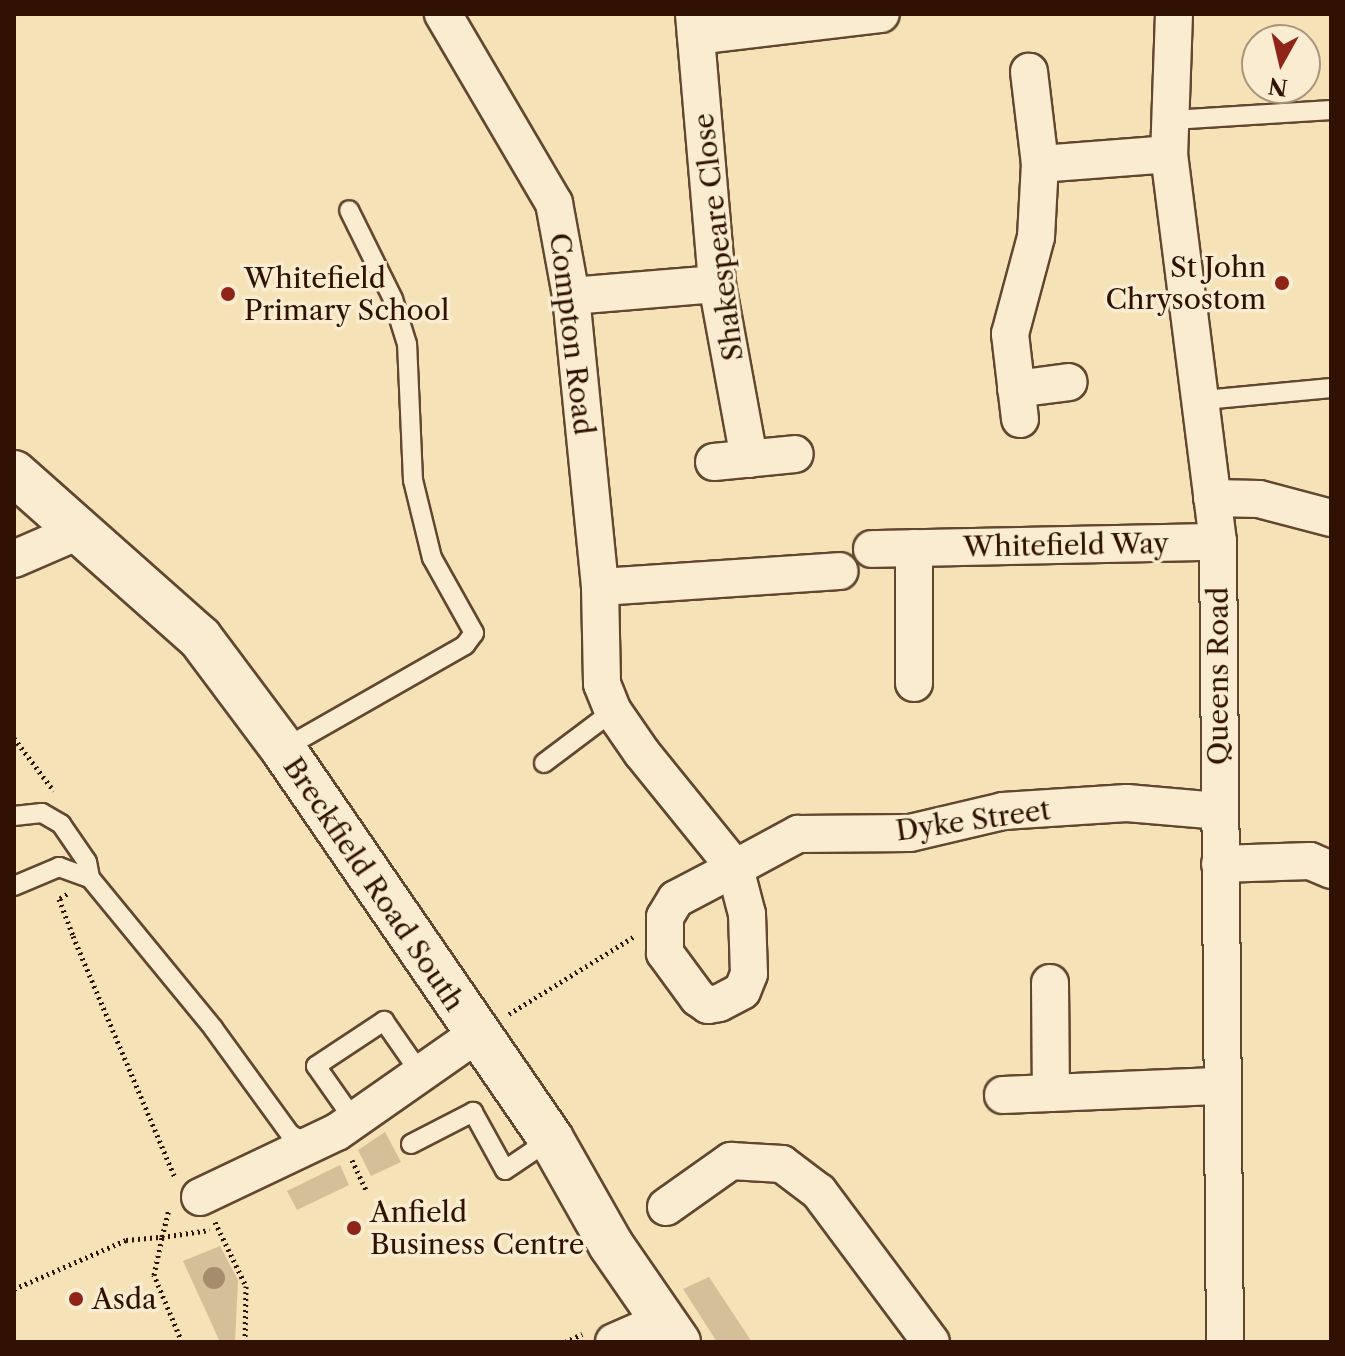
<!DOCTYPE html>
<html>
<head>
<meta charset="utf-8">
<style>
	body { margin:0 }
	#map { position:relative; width:1345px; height:1356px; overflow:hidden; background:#f6e2b7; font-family:"Libre Caslon Text",serif }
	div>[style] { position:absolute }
	.green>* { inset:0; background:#d5bf98 }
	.path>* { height:5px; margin-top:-2.5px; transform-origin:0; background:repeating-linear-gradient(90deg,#311202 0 2px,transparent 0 6px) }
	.roads { filter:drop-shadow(2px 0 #62462f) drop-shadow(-2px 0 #62462f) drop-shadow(0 2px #62462f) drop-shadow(0 -2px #62462f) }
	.lane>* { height:18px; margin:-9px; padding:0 9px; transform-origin:9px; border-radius:9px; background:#f9ecd0 }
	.street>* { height:36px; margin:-18px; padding:0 18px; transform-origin:18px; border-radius:18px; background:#f9ecd0 }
	.secondary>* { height:44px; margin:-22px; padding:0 22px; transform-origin:22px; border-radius:22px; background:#f9ecd0 }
	.trees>* { width:22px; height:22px; margin:-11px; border-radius:50%; background:#a58c6c }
	.dots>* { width:22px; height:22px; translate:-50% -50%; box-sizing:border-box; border:4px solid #f9ecd0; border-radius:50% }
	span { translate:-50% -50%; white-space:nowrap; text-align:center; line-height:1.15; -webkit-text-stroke:7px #f9ecd0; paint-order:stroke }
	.street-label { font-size:28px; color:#311202 }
	.poi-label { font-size:28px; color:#311202 }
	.right { translate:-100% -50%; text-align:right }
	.left { translate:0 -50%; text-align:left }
	.frame { position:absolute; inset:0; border:16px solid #311202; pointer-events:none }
	.north { position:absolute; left:1241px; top:24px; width:80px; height:80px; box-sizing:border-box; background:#f9ecd0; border:2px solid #a9957e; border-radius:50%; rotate:188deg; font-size:22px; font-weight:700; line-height:32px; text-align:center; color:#311202 }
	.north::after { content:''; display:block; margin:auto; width:28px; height:36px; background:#8f2418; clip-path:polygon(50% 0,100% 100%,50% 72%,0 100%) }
</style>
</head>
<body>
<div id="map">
	<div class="green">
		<div style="clip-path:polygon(385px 1132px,401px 1162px,371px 1176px,358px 1150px)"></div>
		<div style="clip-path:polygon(340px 1165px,349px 1185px,297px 1210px,287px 1191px)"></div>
		<div style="clip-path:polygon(220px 1246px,238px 1280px,235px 1342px,220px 1342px,183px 1261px)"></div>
		<div style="clip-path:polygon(709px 1277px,752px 1342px,717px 1342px,683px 1289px)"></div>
	</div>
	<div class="path">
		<div style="left:14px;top:738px;width:66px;rotate:53deg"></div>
		<div style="left:67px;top:894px;width:9px;rotate:148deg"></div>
		<div style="left:59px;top:899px;width:40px;rotate:69deg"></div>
		<div style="left:73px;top:936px;width:262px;rotate:67.1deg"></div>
		<div style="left:509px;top:1014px;width:146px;rotate:-31.8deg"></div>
		<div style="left:352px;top:1160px;width:33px;rotate:65deg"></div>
		<div style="left:215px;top:1222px;width:71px;rotate:64.2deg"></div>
		<div style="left:246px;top:1286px;width:56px;rotate:91deg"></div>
		<div style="left:14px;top:1289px;width:122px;rotate:-23.6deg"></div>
		<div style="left:126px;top:1240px;width:36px;rotate:-5deg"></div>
		<div style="left:162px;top:1237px;width:29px;rotate:-76deg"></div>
		<div style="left:182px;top:1342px;width:73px;rotate:-112.7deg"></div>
		<div style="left:154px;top:1275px;width:39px;rotate:-78deg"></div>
		<div style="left:162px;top:1237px;width:48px;rotate:-8.5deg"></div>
		<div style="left:565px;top:1342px;width:19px;rotate:-25deg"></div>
	</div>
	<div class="roads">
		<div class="lane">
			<div style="left:1173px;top:120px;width:158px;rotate:-3.6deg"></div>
			<div style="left:1204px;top:400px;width:128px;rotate:-5.4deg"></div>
			<div style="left:283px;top:749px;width:210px;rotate:-29.7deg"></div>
			<div style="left:465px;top:645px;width:15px;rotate:-53deg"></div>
			<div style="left:474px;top:633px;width:86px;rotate:-119.2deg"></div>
			<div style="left:432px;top:558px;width:80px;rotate:-103.7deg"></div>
			<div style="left:413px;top:480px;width:136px;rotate:-92.5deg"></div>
			<div style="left:407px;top:344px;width:47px;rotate:-107.3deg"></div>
			<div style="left:393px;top:299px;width:99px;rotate:-116.3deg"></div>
			<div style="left:544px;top:763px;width:86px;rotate:-37deg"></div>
			<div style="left:14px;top:816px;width:28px;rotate:-6deg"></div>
			<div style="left:42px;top:813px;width:22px;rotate:30deg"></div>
			<div style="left:61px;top:824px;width:46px;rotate:55.6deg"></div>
			<div style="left:87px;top:862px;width:16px;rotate:79deg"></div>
			<div style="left:14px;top:886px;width:49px;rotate:-22.9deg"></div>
			<div style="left:59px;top:867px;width:33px;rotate:20deg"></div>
			<div style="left:90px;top:878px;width:194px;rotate:50.6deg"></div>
			<div style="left:213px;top:1028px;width:131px;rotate:54deg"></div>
			<div style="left:290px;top:1134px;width:23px;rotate:29deg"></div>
			<div style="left:354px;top:1120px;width:66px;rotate:-125.1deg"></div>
			<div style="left:316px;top:1066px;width:82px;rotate:-33.5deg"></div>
			<div style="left:384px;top:1021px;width:65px;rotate:55.1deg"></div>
			<div style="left:411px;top:1144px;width:70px;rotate:-27.3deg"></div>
			<div style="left:473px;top:1112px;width:66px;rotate:61.1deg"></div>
			<div style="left:505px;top:1170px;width:55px;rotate:-34deg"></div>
		</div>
		<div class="street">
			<div style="left:443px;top:14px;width:219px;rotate:59.6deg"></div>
			<div style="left:554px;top:203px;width:95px;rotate:79.6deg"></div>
			<div style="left:571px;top:296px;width:292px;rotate:84.3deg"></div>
			<div style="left:600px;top:587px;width:97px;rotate:88.8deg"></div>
			<div style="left:602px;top:684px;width:29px;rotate:68deg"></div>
			<div style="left:613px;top:711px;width:51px;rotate:55.4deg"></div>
			<div style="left:642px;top:753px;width:148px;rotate:51deg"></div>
			<div style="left:735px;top:868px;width:48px;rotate:75.4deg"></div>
			<div style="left:747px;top:914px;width:60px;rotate:88.1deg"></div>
			<div style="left:749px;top:974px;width:18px;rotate:112deg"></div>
			<div style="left:742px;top:991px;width:26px;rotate:152deg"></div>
			<div style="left:719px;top:1003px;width:11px;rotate:170deg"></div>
			<div style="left:708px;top:1005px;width:12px;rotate:-145deg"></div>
			<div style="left:698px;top:998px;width:56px;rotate:-126.3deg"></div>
			<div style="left:665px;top:953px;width:36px;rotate:-90deg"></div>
			<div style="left:665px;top:917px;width:21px;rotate:-59deg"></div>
			<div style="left:676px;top:899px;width:67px;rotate:-27.7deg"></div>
			<div style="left:735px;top:868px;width:72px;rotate:-28.4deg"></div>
			<div style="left:798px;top:834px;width:112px;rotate:-0.5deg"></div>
			<div style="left:910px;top:833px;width:96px;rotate:-13.3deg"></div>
			<div style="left:1003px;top:811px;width:124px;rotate:-3.7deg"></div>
			<div style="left:1127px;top:803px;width:91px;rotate:5deg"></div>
			<div style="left:694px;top:14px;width:271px;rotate:85.1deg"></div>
			<div style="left:717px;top:284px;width:178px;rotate:79.6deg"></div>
			<div style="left:1174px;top:14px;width:140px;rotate:92deg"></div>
			<div style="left:1169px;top:154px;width:391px;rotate:82.8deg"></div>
			<div style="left:1218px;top:542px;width:800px;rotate:89.5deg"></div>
			<div style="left:696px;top:36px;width:186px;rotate:-6.8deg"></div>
			<div style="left:1040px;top:164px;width:129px;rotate:-4.4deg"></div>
			<div style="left:571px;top:296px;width:146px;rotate:-4.7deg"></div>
			<div style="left:1016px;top:389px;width:53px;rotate:-7.5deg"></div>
			<div style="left:1020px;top:419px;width:86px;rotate:-96.7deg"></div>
			<div style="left:1010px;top:334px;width:100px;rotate:-75deg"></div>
			<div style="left:1036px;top:237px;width:73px;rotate:-86.9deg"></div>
			<div style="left:1040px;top:164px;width:93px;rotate:-96.8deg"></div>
			<div style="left:714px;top:462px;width:81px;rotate:-5.6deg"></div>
			<div style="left:1212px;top:498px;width:47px;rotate:1.2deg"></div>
			<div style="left:1259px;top:499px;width:74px;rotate:14.8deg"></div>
			<div style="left:872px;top:549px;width:346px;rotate:-1.2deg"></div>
			<div style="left:14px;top:559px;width:73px;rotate:-23.4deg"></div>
			<div style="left:600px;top:587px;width:240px;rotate:-3.8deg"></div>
			<div style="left:914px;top:683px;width:135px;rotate:-90deg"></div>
			<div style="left:1220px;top:864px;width:90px;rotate:-1.9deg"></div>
			<div style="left:1310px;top:861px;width:23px;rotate:23deg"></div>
			<div style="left:1050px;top:983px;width:110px;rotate:89.5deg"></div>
			<div style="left:1003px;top:1095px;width:219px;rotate:-2.4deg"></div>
			<div style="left:200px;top:1197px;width:152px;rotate:-25.4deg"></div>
			<div style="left:337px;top:1132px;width:171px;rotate:-35deg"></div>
			<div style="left:666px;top:1207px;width:80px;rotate:-35.3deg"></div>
			<div style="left:731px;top:1161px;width:51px;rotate:3.4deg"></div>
			<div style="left:782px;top:1164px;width:46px;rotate:37.1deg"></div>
			<div style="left:819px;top:1192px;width:187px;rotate:53.3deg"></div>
			<div style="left:614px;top:1342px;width:55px;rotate:-23.7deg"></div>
		</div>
		<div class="secondary">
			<div style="left:14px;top:473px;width:249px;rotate:41.6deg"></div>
			<div style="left:200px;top:638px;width:139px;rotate:53.2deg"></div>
			<div style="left:283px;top:749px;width:473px;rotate:55.5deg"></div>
			<div style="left:551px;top:1139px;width:122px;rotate:60.5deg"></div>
			<div style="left:611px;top:1245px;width:118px;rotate:55.4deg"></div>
		</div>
	</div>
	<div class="trees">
		<div style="left:214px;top:1278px"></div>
	</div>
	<div class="dots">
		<div style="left:1282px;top:283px;background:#8f2418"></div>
		<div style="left:228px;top:294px;background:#8f2418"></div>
		<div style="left:354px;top:1228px;background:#8f2418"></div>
		<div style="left:76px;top:1299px;background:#8f2418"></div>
	</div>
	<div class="street-label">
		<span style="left:718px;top:237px;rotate:-97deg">Shakespeare Close</span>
		<span style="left:572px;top:334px;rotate:83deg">Compton Road</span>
		<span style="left:1066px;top:545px;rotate:-1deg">Whitefield Way</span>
		<span style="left:1218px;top:676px;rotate:-90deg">Queens Road</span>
		<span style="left:973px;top:820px;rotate:-8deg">Dyke Street</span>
		<span style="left:374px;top:884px;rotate:56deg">Breckfield Road South</span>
	</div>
	<div class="poi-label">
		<span class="right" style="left:1266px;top:283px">St John<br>Chrysostom</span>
		<span class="left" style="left:244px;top:294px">Whitefield<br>Primary School</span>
		<span class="left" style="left:370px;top:1228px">Anfield<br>Business Centre</span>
		<span class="left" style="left:92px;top:1299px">Asda</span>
	</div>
	<div class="frame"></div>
	<div class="north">N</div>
</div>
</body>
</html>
